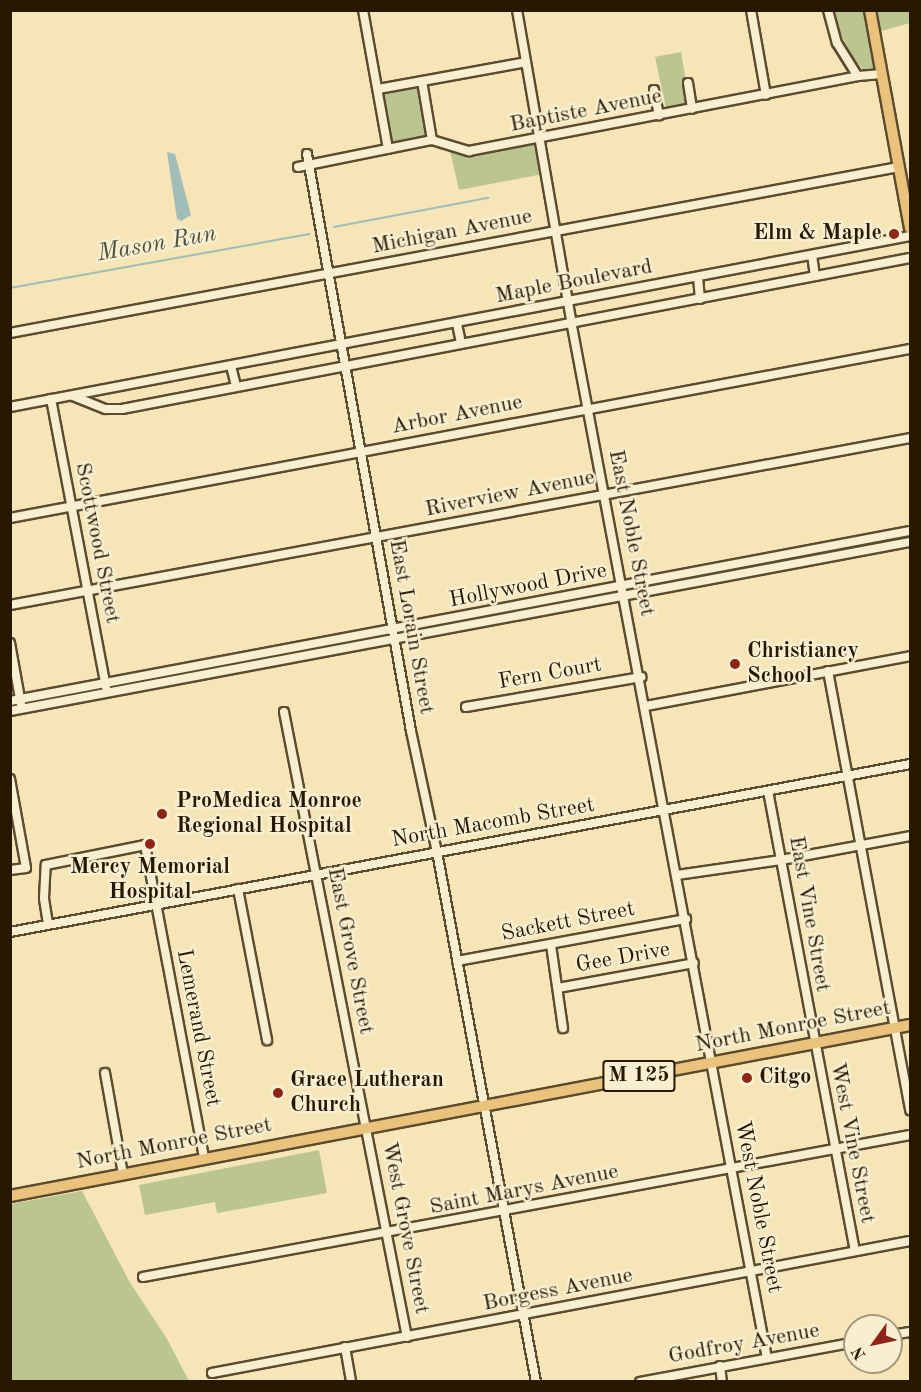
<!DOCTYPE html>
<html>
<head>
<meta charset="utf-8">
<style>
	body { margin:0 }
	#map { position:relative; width:921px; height:1392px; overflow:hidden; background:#f5e5b7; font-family:"Old Standard TT",serif }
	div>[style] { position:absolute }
	.green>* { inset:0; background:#bac590 }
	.water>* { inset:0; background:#a0bdb8 }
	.stream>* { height:1.5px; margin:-0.75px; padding:0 0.75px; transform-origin:0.75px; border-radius:0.75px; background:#a0bdb8 }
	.roads { filter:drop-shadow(2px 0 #5b4b2f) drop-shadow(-2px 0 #5b4b2f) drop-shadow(0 2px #5b4b2f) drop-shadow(0 -2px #5b4b2f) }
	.minor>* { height:8px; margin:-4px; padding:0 4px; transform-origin:4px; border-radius:4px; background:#f8eed0 }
	.major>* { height:10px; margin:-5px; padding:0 5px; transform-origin:5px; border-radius:5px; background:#eac27c }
	.dots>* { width:16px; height:16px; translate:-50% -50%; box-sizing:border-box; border:3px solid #f8eed0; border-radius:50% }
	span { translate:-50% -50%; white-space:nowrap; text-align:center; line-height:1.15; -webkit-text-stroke:5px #f8eed0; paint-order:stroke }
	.shield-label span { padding:2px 4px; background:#f8eed0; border:2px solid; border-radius:4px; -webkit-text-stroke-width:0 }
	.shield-label { font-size:21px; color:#281802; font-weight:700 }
	.street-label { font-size:22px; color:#281802 }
	.poi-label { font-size:22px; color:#281802; font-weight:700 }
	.right { translate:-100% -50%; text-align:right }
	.left { translate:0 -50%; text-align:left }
	.water-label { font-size:24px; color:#525242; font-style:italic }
	.frame { position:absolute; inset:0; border:12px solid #281802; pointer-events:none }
	.north { position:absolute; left:843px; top:1314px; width:60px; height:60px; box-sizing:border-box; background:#f8eed0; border:2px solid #a5987e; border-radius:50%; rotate:237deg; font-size:16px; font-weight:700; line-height:24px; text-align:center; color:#281802 }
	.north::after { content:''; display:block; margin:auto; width:21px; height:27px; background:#8f2418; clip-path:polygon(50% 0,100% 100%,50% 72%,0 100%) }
</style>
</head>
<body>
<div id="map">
	<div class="green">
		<div style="clip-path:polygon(834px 11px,864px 11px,875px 69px,873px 71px,864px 71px,853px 57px,840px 33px)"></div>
		<div style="clip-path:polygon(870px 11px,910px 11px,910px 23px,874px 33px)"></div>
		<div style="clip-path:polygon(681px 52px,689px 100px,687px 105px,666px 108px,655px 57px)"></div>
		<div style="clip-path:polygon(414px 86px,421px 92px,427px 136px,393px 143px,390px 140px,383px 94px)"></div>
		<div style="clip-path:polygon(534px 142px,539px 146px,543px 174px,459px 190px,449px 146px,459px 149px)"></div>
		<div style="clip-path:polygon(319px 1150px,327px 1193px,217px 1213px,215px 1202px,145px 1215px,139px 1185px)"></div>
		<div style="clip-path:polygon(82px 1191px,129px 1281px,167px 1339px,189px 1381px,11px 1381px,11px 1204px)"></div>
	</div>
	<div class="water">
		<div style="clip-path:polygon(167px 152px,175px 154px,191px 215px,181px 221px,177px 219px)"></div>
	</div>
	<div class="stream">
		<div style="left:334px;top:227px;width:157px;rotate:-10.7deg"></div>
		<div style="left:10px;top:288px;width:304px;rotate:-10.2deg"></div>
	</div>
	<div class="roads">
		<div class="minor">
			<div style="left:363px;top:10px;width:141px;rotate:79.8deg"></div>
			<div style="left:517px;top:10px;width:316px;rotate:80.1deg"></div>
			<div style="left:571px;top:321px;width:1055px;rotate:79.3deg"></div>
			<div style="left:751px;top:10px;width:86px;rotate:80deg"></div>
			<div style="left:828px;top:10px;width:34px;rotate:75deg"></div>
			<div style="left:837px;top:43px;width:39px;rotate:58deg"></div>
			<div style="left:422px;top:81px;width:60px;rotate:80.4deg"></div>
			<div style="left:688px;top:83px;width:26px;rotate:81deg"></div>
			<div style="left:378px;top:89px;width:150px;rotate:-10.3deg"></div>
			<div style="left:654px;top:90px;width:26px;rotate:79deg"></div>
			<div style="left:307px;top:154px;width:586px;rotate:79.78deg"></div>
			<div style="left:411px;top:731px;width:124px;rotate:77.9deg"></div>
			<div style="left:437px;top:852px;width:539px;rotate:79.42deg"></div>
			<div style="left:298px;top:167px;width:137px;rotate:-11.4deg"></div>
			<div style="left:432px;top:140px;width:39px;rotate:17deg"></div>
			<div style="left:469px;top:151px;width:396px;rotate:-10.9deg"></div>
			<div style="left:858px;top:76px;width:24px;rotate:-5deg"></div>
			<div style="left:812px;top:255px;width:21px;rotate:82deg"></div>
			<div style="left:698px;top:277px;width:22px;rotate:85deg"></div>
			<div style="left:457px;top:324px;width:19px;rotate:78deg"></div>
			<div style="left:10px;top:333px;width:904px;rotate:-10.58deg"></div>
			<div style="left:231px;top:366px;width:21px;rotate:76deg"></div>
			<div style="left:73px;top:396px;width:35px;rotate:22deg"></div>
			<div style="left:106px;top:409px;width:16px"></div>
			<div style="left:122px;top:409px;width:802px;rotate:-10.85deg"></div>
			<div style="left:51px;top:399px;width:293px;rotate:79.2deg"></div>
			<div style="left:10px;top:407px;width:916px;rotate:-10.76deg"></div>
			<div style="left:10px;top:518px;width:916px;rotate:-10.64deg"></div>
			<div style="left:10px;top:605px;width:915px;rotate:-10.51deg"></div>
			<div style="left:10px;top:643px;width:62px;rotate:79.8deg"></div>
			<div style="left:828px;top:671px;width:447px;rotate:79.4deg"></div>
			<div style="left:10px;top:701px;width:916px;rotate:-10.7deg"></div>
			<div style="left:646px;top:706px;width:269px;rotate:-10.7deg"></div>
			<div style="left:466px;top:707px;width:178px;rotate:-9.7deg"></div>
			<div style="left:10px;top:711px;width:916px;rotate:-10.64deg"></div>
			<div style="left:284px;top:712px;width:637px;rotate:78.87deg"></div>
			<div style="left:10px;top:779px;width:90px;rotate:79.8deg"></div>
			<div style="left:26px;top:868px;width:16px;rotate:173deg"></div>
			<div style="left:768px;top:791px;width:468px;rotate:79.3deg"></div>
			<div style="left:677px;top:875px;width:105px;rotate:-8.2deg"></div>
			<div style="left:781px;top:860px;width:131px;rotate:-10.5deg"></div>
			<div style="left:238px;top:889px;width:154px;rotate:79.1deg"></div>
			<div style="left:48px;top:924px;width:26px;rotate:-99deg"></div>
			<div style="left:44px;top:898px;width:33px;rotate:-87deg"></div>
			<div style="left:46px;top:865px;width:101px;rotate:-11.4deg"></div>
			<div style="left:145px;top:845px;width:319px;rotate:79.3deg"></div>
			<div style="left:10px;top:932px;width:916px;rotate:-10.57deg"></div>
			<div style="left:551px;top:945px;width:84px;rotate:81.8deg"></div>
			<div style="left:457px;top:961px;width:233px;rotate:-10.4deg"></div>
			<div style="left:558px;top:988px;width:138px;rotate:-10.4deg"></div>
			<div style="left:105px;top:1073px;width:103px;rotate:79.9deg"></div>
			<div style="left:143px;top:1277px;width:780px;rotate:-10.49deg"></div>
			<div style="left:891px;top:1335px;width:19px;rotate:-9deg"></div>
			<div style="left:345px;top:1347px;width:36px;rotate:80deg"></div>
			<div style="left:720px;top:1366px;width:16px;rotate:83deg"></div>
			<div style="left:212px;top:1373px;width:710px;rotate:-10.71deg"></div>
			<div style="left:640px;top:1382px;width:219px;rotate:-10.5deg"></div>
		</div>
		<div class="major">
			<div style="left:870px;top:10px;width:222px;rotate:79.6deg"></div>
			<div style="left:10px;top:1196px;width:916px;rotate:-10.76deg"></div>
		</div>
	</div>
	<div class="dots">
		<div style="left:894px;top:234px;background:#8f2418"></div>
		<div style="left:735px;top:664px;background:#8f2418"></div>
		<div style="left:162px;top:814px;background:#8f2418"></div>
		<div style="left:150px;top:844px;background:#8f2418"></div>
		<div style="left:747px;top:1078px;background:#8f2418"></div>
		<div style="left:278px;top:1093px;background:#8f2418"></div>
	</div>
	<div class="shield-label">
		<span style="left:639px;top:1076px">M 125</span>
	</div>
	<div class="street-label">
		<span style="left:586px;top:111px;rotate:-11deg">Baptiste Avenue</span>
		<span style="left:452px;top:232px;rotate:-11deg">Michigan Avenue</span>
		<span style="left:574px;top:282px;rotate:-11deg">Maple Boulevard</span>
		<span style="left:457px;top:415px;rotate:-11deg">Arbor Avenue</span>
		<span style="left:510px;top:494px;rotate:-11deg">Riverview Avenue</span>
		<span style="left:631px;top:533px;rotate:79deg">East Noble Street</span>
		<span style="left:97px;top:543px;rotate:79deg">Scottwood Street</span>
		<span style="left:528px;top:586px;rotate:-11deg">Hollywood Drive</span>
		<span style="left:411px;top:627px;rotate:80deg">East Lorain Street</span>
		<span style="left:550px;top:674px;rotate:-10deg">Fern Court</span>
		<span style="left:493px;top:823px;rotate:-10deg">North Macomb Street</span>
		<span style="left:809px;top:914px;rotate:80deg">East Vine Street</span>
		<span style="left:568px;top:922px;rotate:-11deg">Sackett Street</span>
		<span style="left:350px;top:951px;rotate:79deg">East Grove Street</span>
		<span style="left:623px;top:958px;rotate:-10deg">Gee Drive</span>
		<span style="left:793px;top:1027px;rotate:-11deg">North Monroe Street</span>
		<span style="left:198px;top:1028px;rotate:79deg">Lemerand Street</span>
		<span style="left:852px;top:1143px;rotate:79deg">West Vine Street</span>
		<span style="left:174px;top:1144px;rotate:-11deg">North Monroe Street</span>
		<span style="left:524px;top:1190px;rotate:-11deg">Saint Marys Avenue</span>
		<span style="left:758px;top:1207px;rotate:79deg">West Noble Street</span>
		<span style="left:405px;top:1228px;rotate:79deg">West Grove Street</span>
		<span style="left:558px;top:1290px;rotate:-11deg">Borgess Avenue</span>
		<span style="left:744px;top:1344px;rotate:-10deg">Godfroy Avenue</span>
	</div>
	<div class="poi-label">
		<span class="right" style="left:882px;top:234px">Elm &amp; Maple</span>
		<span class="left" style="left:747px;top:664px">Christiancy<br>School</span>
		<span class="left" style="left:176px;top:814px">ProMedica Monroe<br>Regional Hospital</span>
		<span style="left:150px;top:880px">Mercy Memorial<br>Hospital</span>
		<span class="left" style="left:759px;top:1078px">Citgo</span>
		<span class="left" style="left:290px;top:1093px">Grace Lutheran<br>Church</span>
	</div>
	<div class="water-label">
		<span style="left:157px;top:245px;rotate:-10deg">Mason Run</span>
	</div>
	<div class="frame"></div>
	<div class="north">N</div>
</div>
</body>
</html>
